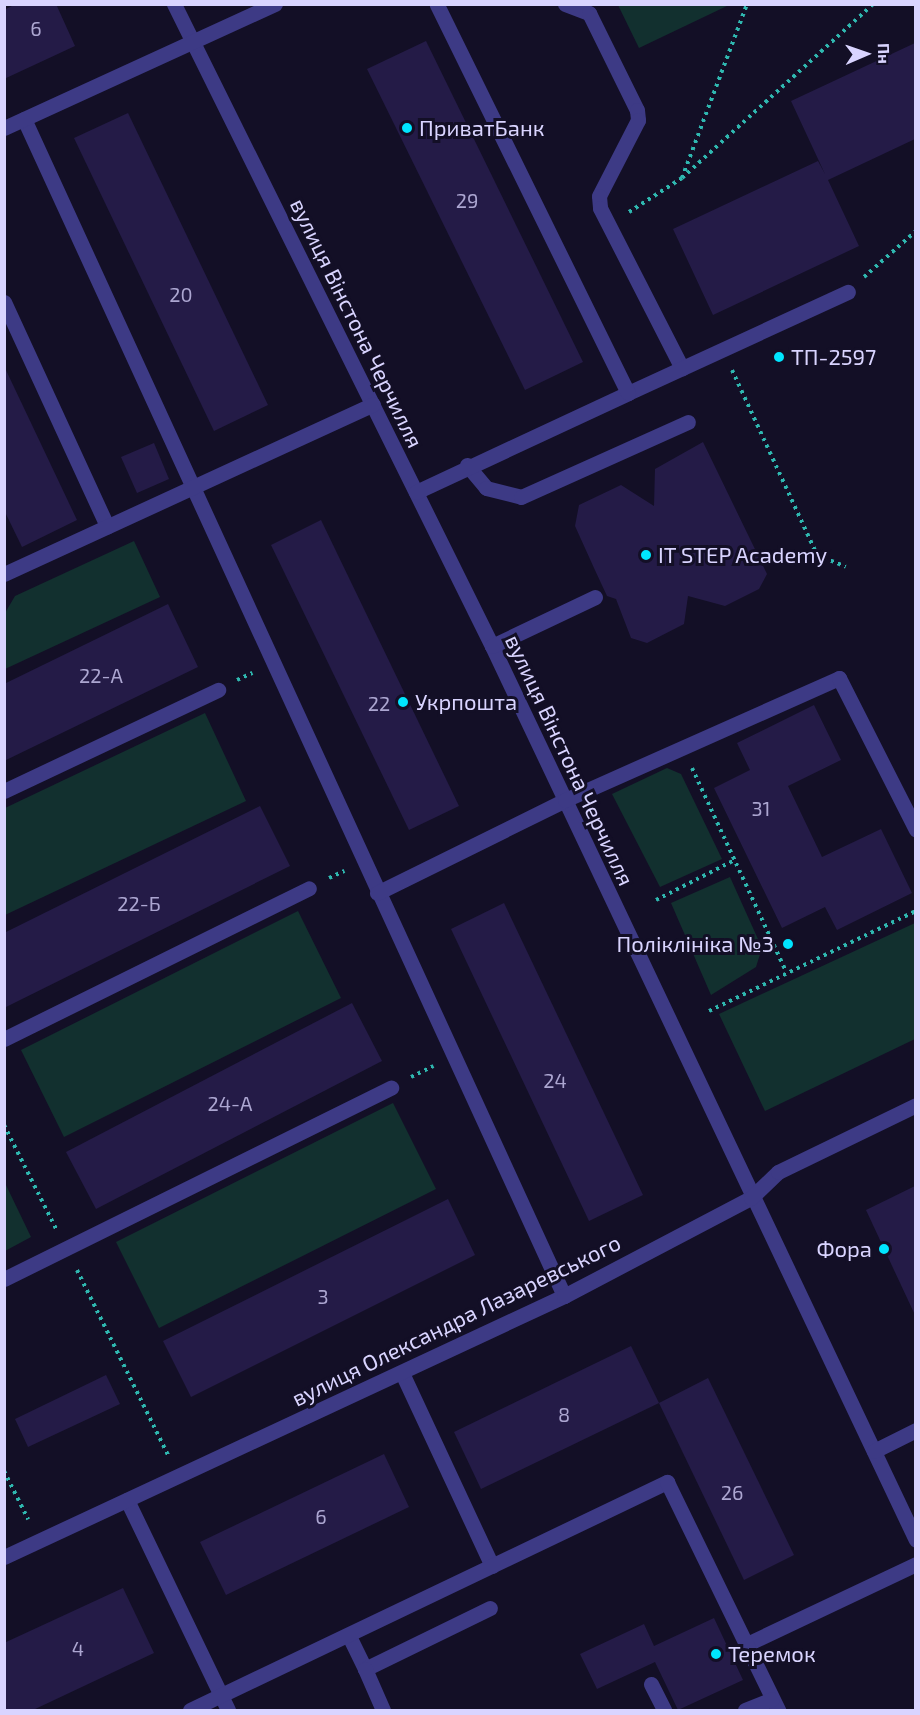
<!DOCTYPE html>
<html>
<head>
<meta charset="utf-8">
<style>
	body { margin:0 }
	#map { position:relative; width:920px; height:1715px; overflow:hidden; background:#130f26; font-family:"Exo 2",sans-serif }
	div>[style] { position:absolute }
	.green>* { inset:0; background:#12302f }
	.building>* { inset:0; background:#241b47 }
	.path>* { height:4px; margin-top:-2px; transform-origin:0; background:repeating-linear-gradient(90deg,#2fb8b0 0 3px,transparent 0 7.5px) }
	.minor>* { height:15px; margin:-7.5px; padding:0 7.5px; transform-origin:7.5px; border-radius:7.5px; background:#3d3a85 }
	.dots>* { width:16px; height:16px; translate:-50% -50%; box-sizing:border-box; border:3px solid #130f26; border-radius:50% }
	span { translate:-50% -50%; white-space:nowrap; text-align:center; line-height:1.15; -webkit-text-stroke:6px #130f26; paint-order:stroke }
	.number-label { font-size:20px; color:#aca6d1 }
	.number-label span { -webkit-text-stroke-width:0 }
	.poi-label { font-size:22px; color:#d9d4ff }
	.left { translate:0 -50%; text-align:left }
	.right { translate:-100% -50%; text-align:right }
	.street-label { font-size:22px; color:#d9d4ff }
	.frame { position:absolute; inset:0; border:6px solid #d9d4ff; pointer-events:none }
	.north { position:absolute; left:836px; top:24px; width:60px; height:60px; -webkit-text-stroke:4px #130f26; paint-order:stroke; rotate:88deg; font-size:16px; font-weight:700; line-height:24px; text-align:center; color:#d9d4ff }
	.north::after { content:''; display:block; margin:auto; width:21px; height:27px; background:#d9d4ff; clip-path:polygon(50% 0,100% 100%,50% 72%,0 100%) }
</style>
</head>
<body>
<div id="map">
	<div class="green">
		<div style="clip-path:polygon(618px 5px,729px 5px,639px 48px)"></div>
		<div style="clip-path:polygon(134px 541px,160px 597px,5px 669px,5px 613px,15px 596px)"></div>
		<div style="clip-path:polygon(205px 713px,246px 801px,5px 915px,5px 808px)"></div>
		<div style="clip-path:polygon(667px 768px,681px 774px,722px 859px,660px 887px,612px 794px)"></div>
		<div style="clip-path:polygon(730px 877px,762px 948px,756px 967px,711px 995px,671px 903px)"></div>
		<div style="clip-path:polygon(298px 911px,341px 998px,64px 1137px,21px 1050px)"></div>
		<div style="clip-path:polygon(915px 923px,915px 1039px,765px 1111px,719px 1014px)"></div>
		<div style="clip-path:polygon(393px 1103px,436px 1189px,159px 1328px,116px 1242px)"></div>
		<div style="clip-path:polygon(5px 1183px,31px 1237px,5px 1251px,4px 1251px)"></div>
	</div>
	<div class="building">
		<div style="clip-path:polygon(16px 4px,56px 4px,75px 46px,4px 79px,4px 10px)"></div>
		<div style="clip-path:polygon(426px 41px,583px 362px,525px 390px,367px 69px)"></div>
		<div style="clip-path:polygon(915px 43px,915px 139px,828px 180px,859px 246px,713px 315px,673px 229px,818px 161px,825px 174px,791px 101px)"></div>
		<div style="clip-path:polygon(128px 113px,268px 405px,214px 431px,74px 138px)"></div>
		<div style="clip-path:polygon(4px 366px,77px 520px,22px 547px,4px 510px)"></div>
		<div style="clip-path:polygon(703px 442px,767px 574px,759px 589px,725px 606px,688px 596px,684px 624px,647px 643px,631px 638px,616px 599px,607px 596px,594px 568px,575px 526px,579px 505px,621px 485px,654px 506px,655px 469px)"></div>
		<div style="clip-path:polygon(154px 443px,169px 479px,137px 493px,121px 457px)"></div>
		<div style="clip-path:polygon(321px 520px,459px 806px,409px 830px,271px 545px)"></div>
		<div style="clip-path:polygon(168px 604px,198px 667px,4px 761px,4px 684px)"></div>
		<div style="clip-path:polygon(814px 705px,841px 760px,788px 786px,822px 857px,881px 829px,912px 893px,837px 930px,825px 907px,782px 928px,714px 788px,750px 770px,737px 743px)"></div>
		<div style="clip-path:polygon(260px 806px,290px 866px,4px 1008px,4px 933px)"></div>
		<div style="clip-path:polygon(504px 903px,643px 1195px,589px 1221px,451px 929px)"></div>
		<div style="clip-path:polygon(352px 1003px,382px 1061px,96px 1209px,66px 1152px)"></div>
		<div style="clip-path:polygon(915px 1186px,915px 1315px,866px 1210px)"></div>
		<div style="clip-path:polygon(448px 1199px,475px 1255px,191px 1397px,163px 1341px)"></div>
		<div style="clip-path:polygon(631px 1346px,659px 1403px,481px 1489px,454px 1432px)"></div>
		<div style="clip-path:polygon(106px 1375px,120px 1404px,28px 1447px,15px 1419px)"></div>
		<div style="clip-path:polygon(708px 1378px,794px 1555px,744px 1580px,659px 1403px)"></div>
		<div style="clip-path:polygon(384px 1454px,409px 1507px,226px 1595px,200px 1542px)"></div>
		<div style="clip-path:polygon(123px 1588px,154px 1653px,33px 1710px,4px 1710px,4px 1643px)"></div>
		<div style="clip-path:polygon(714px 1618px,743px 1680px,678px 1710px,655px 1662px,597px 1689px,580px 1654px,644px 1624px,654px 1646px)"></div>
	</div>
	<div class="path">
		<div style="left:682px;top:178px;width:258px;rotate:-42.3deg"></div>
		<div style="left:629px;top:212px;width:63px;rotate:-32.7deg"></div>
		<div style="left:682px;top:178px;width:186px;rotate:-69.5deg"></div>
		<div style="left:864px;top:277px;width:69px;rotate:-41.5deg"></div>
		<div style="left:732px;top:370px;width:204px;rotate:65.3deg"></div>
		<div style="left:817px;top:555px;width:31px;rotate:22deg"></div>
		<div style="left:237px;top:680px;width:17px;rotate:-25deg"></div>
		<div style="left:692px;top:768px;width:224px;rotate:65.2deg"></div>
		<div style="left:329px;top:878px;width:17px;rotate:-25deg"></div>
		<div style="left:656px;top:900px;width:86px;rotate:-26.9deg"></div>
		<div style="left:709px;top:1011px;width:230px;rotate:-25.8deg"></div>
		<div style="left:411px;top:1077px;width:25px;rotate:-26deg"></div>
		<div style="left:4px;top:1125px;width:116px;rotate:63.4deg"></div>
		<div style="left:77px;top:1270px;width:206px;rotate:63.8deg"></div>
		<div style="left:4px;top:1471px;width:54px;rotate:63.4deg"></div>
	</div>
	<div class="minor">
		<div style="left:174px;top:4px;width:716px;rotate:63.65deg"></div>
		<div style="left:492px;top:646px;width:989px;rotate:64.63deg"></div>
		<div style="left:565px;top:4px;width:26px;rotate:21deg"></div>
		<div style="left:589px;top:13px;width:108px;rotate:63.7deg"></div>
		<div style="left:637px;top:110px;width:10px;rotate:84deg"></div>
		<div style="left:638px;top:120px;width:85px;rotate:117.2deg"></div>
		<div style="left:599px;top:196px;width:12px;rotate:85deg"></div>
		<div style="left:600px;top:208px;width:180px;rotate:62.9deg"></div>
		<div style="left:24px;top:119px;width:1295px;rotate:65.35deg"></div>
		<div style="left:4px;top:128px;width:298px;rotate:-24.6deg"></div>
		<div style="left:4px;top:302px;width:247px;rotate:65.3deg"></div>
		<div style="left:628px;top:393px;width:242px;rotate:-24.7deg"></div>
		<div style="left:467px;top:465px;width:30px;rotate:50deg"></div>
		<div style="left:486px;top:488px;width:36px;rotate:14deg"></div>
		<div style="left:521px;top:497px;width:183px;rotate:-24.2deg"></div>
		<div style="left:416px;top:492px;width:234px;rotate:-25deg"></div>
		<div style="left:628px;top:393px;width:433px;rotate:-116.2deg"></div>
		<div style="left:4px;top:574px;width:406px;rotate:-24.7deg"></div>
		<div style="left:492px;top:646px;width:114px;rotate:-25.4deg"></div>
		<div style="left:4px;top:791px;width:237px;rotate:-25.3deg"></div>
		<div style="left:377px;top:893px;width:210px;rotate:-26.3deg"></div>
		<div style="left:565px;top:800px;width:300px;rotate:-24deg"></div>
		<div style="left:839px;top:678px;width:170px;rotate:63.1deg"></div>
		<div style="left:4px;top:1039px;width:340px;rotate:-26.3deg"></div>
		<div style="left:4px;top:1279px;width:432px;rotate:-26.3deg"></div>
		<div style="left:402px;top:1373px;width:213px;rotate:65deg"></div>
		<div style="left:874px;top:1451px;width:47px;rotate:-26.6deg"></div>
		<div style="left:127px;top:1500px;width:233px;rotate:64.3deg"></div>
		<div style="left:4px;top:1557px;width:618px;rotate:-24.99deg"></div>
		<div style="left:564px;top:1296px;width:211px;rotate:-27.7deg"></div>
		<div style="left:751px;top:1198px;width:37px;rotate:-44deg"></div>
		<div style="left:778px;top:1172px;width:153px;rotate:-25.9deg"></div>
		<div style="left:349px;top:1636px;width:37px;rotate:64deg"></div>
		<div style="left:365px;top:1669px;width:139px;rotate:-26deg"></div>
		<div style="left:747px;top:1644px;width:187px;rotate:-25.3deg"></div>
		<div style="left:365px;top:1669px;width:45px;rotate:66.3deg"></div>
		<div style="left:651px;top:1684px;width:29px;rotate:63deg"></div>
		<div style="left:190px;top:1710px;width:529px;rotate:-25.55deg"></div>
		<div style="left:667px;top:1482px;width:254px;rotate:64deg"></div>
		<div style="left:745px;top:1710px;width:29px;rotate:-22deg"></div>
	</div>
	<div class="dots">
		<div style="left:407px;top:128px;background:#00e5ff"></div>
		<div style="left:779px;top:357px;background:#00e5ff"></div>
		<div style="left:646px;top:555px;background:#00e5ff"></div>
		<div style="left:403px;top:702px;background:#00e5ff"></div>
		<div style="left:788px;top:944px;background:#00e5ff"></div>
		<div style="left:884px;top:1249px;background:#00e5ff"></div>
		<div style="left:716px;top:1654px;background:#00e5ff"></div>
	</div>
	<div class="number-label">
		<span style="left:36px;top:28px">6</span>
		<span style="left:467px;top:200px">29</span>
		<span style="left:181px;top:294px">20</span>
		<span style="left:101px;top:675px">22-А</span>
		<span style="left:379px;top:703px">22</span>
		<span style="left:761px;top:808px">31</span>
		<span style="left:139px;top:903px">22-Б</span>
		<span style="left:555px;top:1080px">24</span>
		<span style="left:230px;top:1103px">24-А</span>
		<span style="left:323px;top:1296px">3</span>
		<span style="left:564px;top:1414px">8</span>
		<span style="left:732px;top:1492px">26</span>
		<span style="left:321px;top:1516px">6</span>
		<span style="left:78px;top:1648px">4</span>
	</div>
	<div class="poi-label">
		<span class="left" style="left:419px;top:128px">ПриватБанк</span>
		<span class="left" style="left:791px;top:357px">ТП-2597</span>
		<span class="left" style="left:658px;top:555px">IT STEP Academy</span>
		<span class="left" style="left:415px;top:702px">Укрпошта</span>
		<span class="right" style="left:774px;top:944px">Поліклініка №3</span>
		<span class="right" style="left:872px;top:1249px">Фора</span>
		<span class="left" style="left:728px;top:1654px">Теремок</span>
	</div>
	<div class="street-label">
		<span style="left:357px;top:323px;rotate:64deg">вулиця Вінстона Черчилля</span>
		<span style="left:570px;top:760px;rotate:65deg">вулиця Вінстона Черчилля</span>
		<span style="left:456px;top:1320px;rotate:-26deg">вулиця Олександра Лазаревського</span>
	</div>
	<div class="frame"></div>
	<div class="north">Пн</div>
</div>
</body>
</html>
